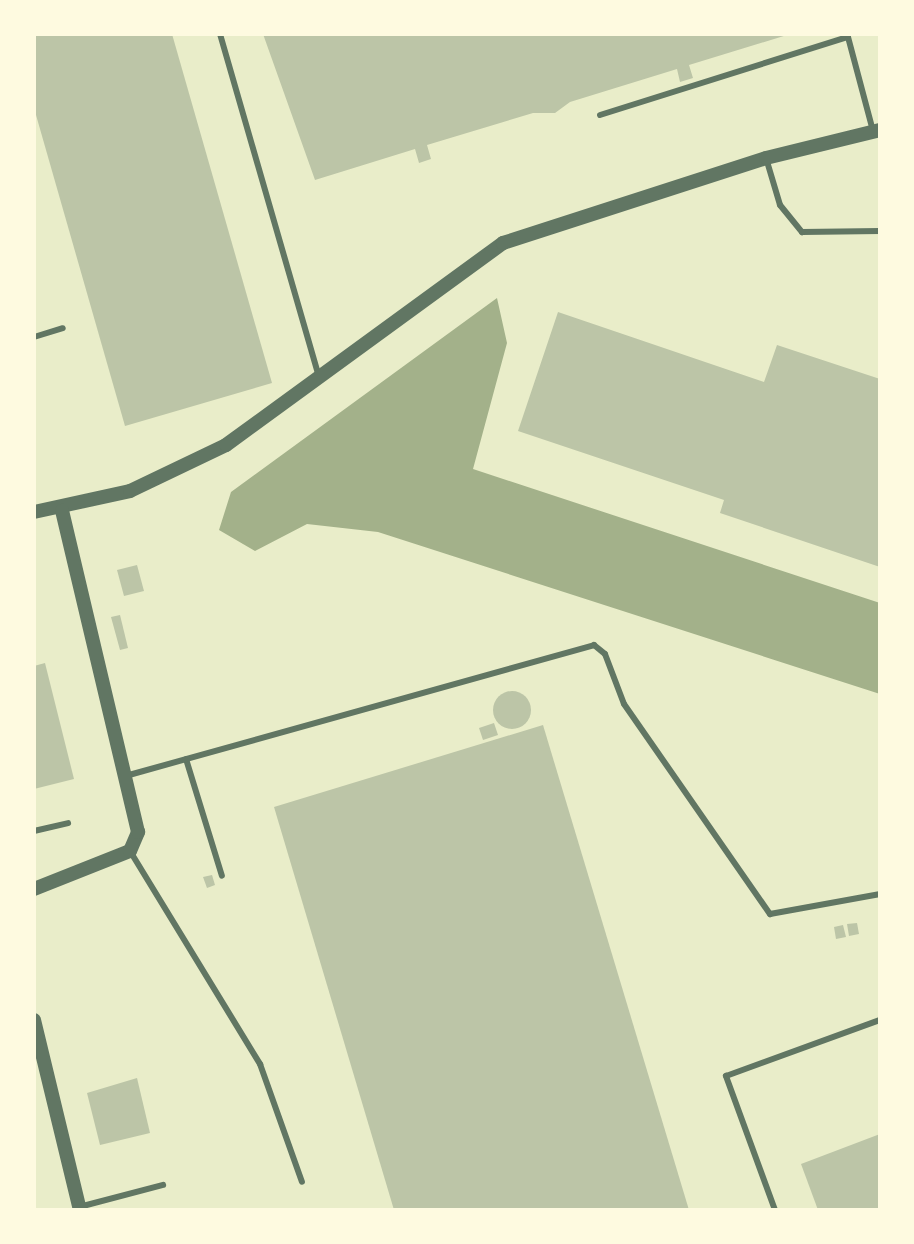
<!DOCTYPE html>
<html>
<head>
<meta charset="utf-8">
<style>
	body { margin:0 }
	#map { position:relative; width:914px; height:1244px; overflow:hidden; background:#e9edc9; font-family:"DejaVu Sans",sans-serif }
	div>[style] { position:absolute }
	.water>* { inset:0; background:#a3b18a }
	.building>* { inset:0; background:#bcc5a7 }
	.round { border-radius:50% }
	.service>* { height:6px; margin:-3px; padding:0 3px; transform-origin:3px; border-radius:3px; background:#617663 }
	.tertiary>* { height:14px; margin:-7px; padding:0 7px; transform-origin:7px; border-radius:7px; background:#617663 }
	span { translate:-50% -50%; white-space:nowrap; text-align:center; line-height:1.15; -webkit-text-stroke:7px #fefae0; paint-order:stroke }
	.frame { position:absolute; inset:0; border:36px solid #fefae0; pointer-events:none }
</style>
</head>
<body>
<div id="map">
	<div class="water">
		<div style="clip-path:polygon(497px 298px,507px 343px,473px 469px,880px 603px,880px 694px,378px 532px,307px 524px,255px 551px,219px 530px,231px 492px)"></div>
	</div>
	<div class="building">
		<div style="clip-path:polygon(34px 34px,172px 34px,272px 383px,125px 426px,34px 108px)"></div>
		<div style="clip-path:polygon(263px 34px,787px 34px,787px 35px,689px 65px,693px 78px,680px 82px,677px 69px,570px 102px,555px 113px,533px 113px,427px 145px,431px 159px,419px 163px,415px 149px,315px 180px)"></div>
		<div style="clip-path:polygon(558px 312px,764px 382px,777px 345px,880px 379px,880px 567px,720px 513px,724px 500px,518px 431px)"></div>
		<div style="clip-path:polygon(137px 565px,144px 591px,124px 596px,117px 570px)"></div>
		<div style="clip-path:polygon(120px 615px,128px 648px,120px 650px,111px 617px)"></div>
		<div style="clip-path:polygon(45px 663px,74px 779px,34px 789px,34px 666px)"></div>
		<div class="round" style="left:493px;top:691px;width:38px;height:38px"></div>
		<div style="clip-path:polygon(494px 723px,498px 735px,483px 740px,479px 728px)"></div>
		<div style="clip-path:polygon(543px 725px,689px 1210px,394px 1210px,274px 807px)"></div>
		<div style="clip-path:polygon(212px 875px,215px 885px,207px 888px,203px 877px)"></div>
		<div style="clip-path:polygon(857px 923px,859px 934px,849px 936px,847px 924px)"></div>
		<div style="clip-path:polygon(843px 925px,846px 937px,836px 939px,834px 927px)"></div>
		<div style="clip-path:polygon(137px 1078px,150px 1133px,100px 1145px,87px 1093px)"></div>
		<div style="clip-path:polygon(880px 1134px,880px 1210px,818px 1210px,801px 1164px)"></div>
	</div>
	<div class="service">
		<div style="left:220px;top:34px;width:354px;rotate:73.9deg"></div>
		<div style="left:600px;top:115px;width:260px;rotate:-17.5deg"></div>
		<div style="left:848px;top:37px;width:97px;rotate:75.1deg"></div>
		<div style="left:766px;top:158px;width:49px;rotate:73.4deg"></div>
		<div style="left:780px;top:205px;width:35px;rotate:51deg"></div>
		<div style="left:802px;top:232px;width:78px;rotate:-0.7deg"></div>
		<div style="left:34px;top:337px;width:30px;rotate:-17deg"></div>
		<div style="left:186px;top:759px;width:122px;rotate:72.9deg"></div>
		<div style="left:129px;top:775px;width:483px;rotate:-15.6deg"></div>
		<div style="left:594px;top:645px;width:14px;rotate:39deg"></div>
		<div style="left:605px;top:654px;width:53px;rotate:69.2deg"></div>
		<div style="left:624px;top:704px;width:256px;rotate:55.2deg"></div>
		<div style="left:770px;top:914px;width:112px;rotate:-10.3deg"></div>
		<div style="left:34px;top:831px;width:35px;rotate:-13deg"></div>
		<div style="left:130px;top:851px;width:250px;rotate:58.6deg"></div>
		<div style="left:260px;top:1064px;width:125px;rotate:70.4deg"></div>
		<div style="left:79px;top:1207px;width:87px;rotate:-14.7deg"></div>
		<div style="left:775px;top:1210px;width:143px;rotate:-110.1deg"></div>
		<div style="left:726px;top:1076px;width:164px;rotate:-20deg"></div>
	</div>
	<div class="tertiary">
		<div style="left:34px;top:512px;width:98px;rotate:-12.3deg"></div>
		<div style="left:130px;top:491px;width:106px;rotate:-25.6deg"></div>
		<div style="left:226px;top:445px;width:343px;rotate:-36.1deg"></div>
		<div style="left:503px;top:243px;width:276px;rotate:-17.9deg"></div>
		<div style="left:766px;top:158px;width:117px;rotate:-13.8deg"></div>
		<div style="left:34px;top:889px;width:103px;rotate:-21.6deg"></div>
		<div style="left:130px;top:851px;width:21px;rotate:-67deg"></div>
		<div style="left:138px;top:832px;width:330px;rotate:-103.3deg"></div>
		<div style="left:34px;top:1020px;width:195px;rotate:76.4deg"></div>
	</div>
	<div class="frame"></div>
</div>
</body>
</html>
